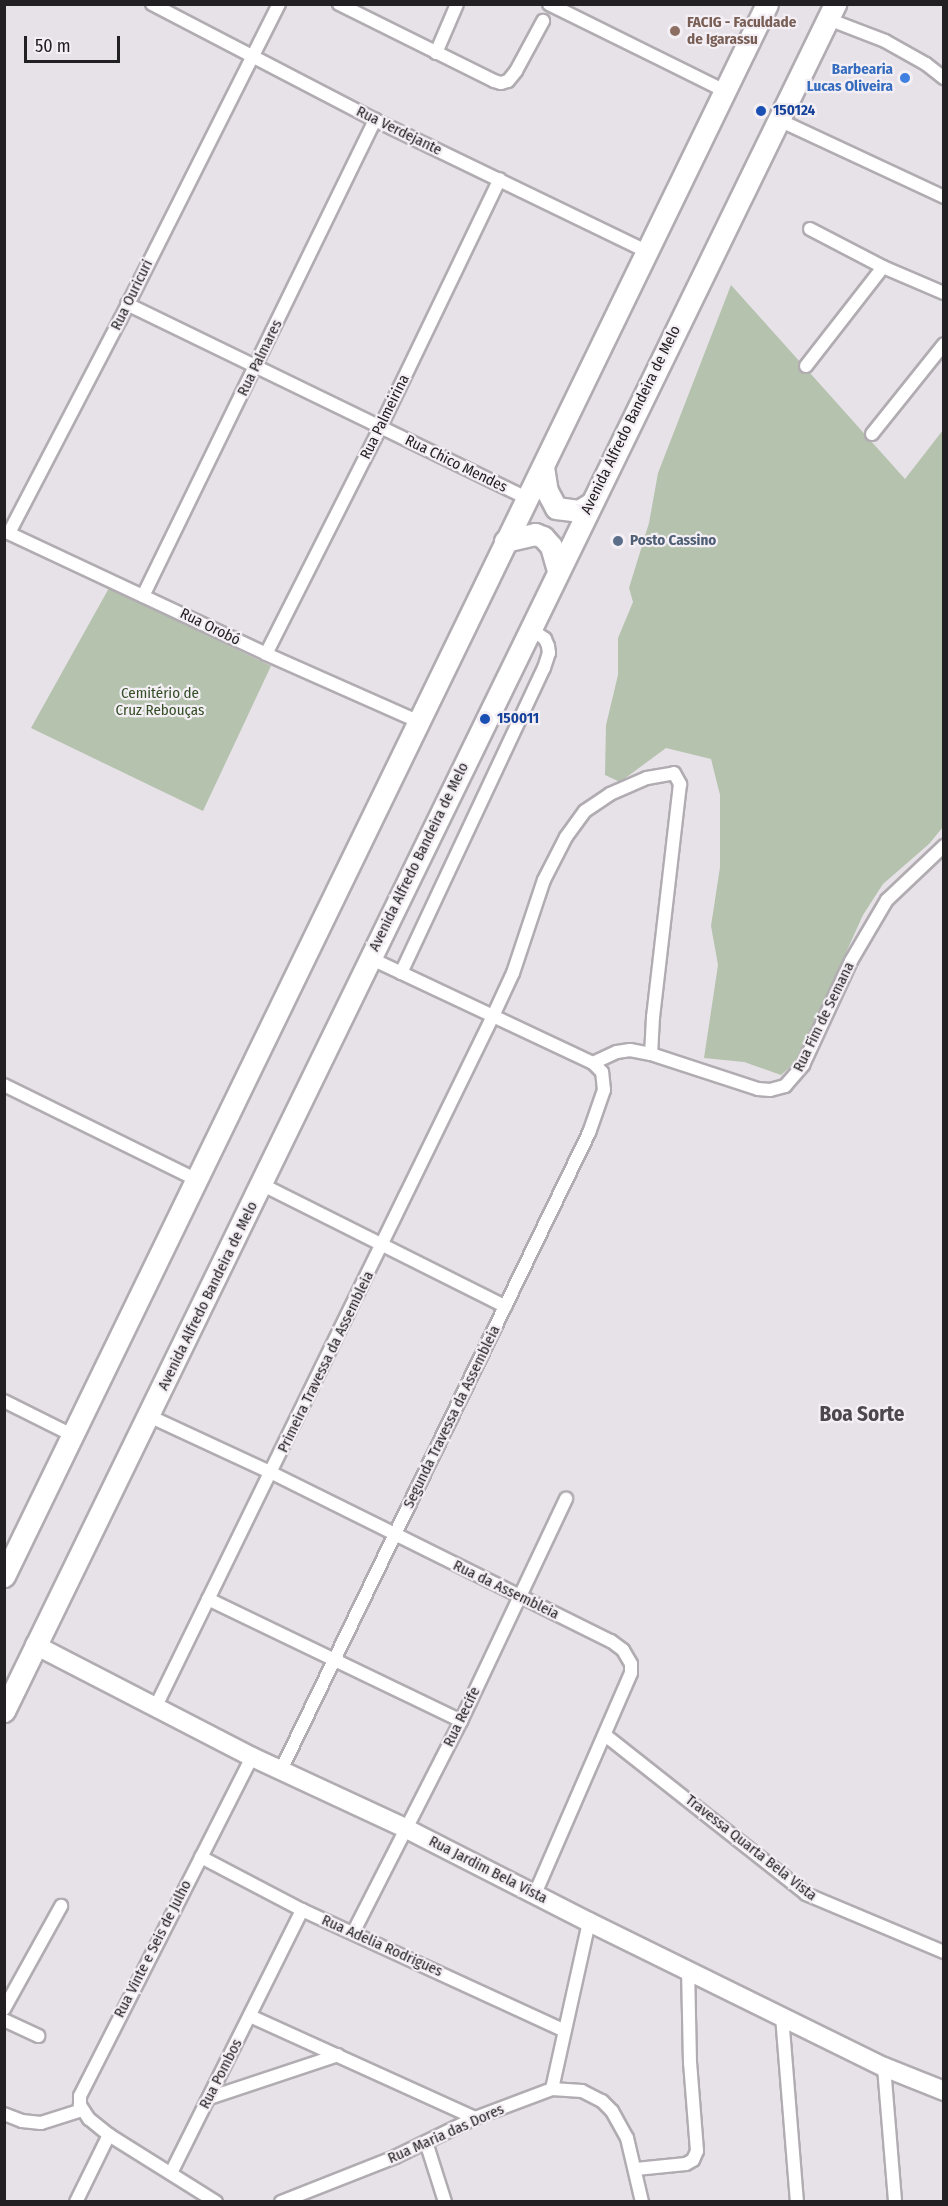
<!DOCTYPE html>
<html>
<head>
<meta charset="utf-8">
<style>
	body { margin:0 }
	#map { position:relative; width:948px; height:2206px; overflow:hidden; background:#e7e2e8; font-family:"Fira Sans Condensed",sans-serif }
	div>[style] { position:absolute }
	.green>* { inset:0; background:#b5c2ae }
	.roads { filter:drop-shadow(2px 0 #b1acb1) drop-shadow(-2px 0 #b1acb1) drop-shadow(0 2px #b1acb1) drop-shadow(0 -2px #b1acb1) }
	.minor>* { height:12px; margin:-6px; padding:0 6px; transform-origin:6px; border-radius:6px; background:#fff }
	.secondary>* { height:18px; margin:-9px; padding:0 9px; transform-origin:9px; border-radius:9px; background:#fff }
	.trunk>* { height:21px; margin:-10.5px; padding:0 10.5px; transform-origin:10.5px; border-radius:10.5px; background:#fff }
	.dots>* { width:16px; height:16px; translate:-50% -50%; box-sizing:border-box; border:3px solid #f4eff5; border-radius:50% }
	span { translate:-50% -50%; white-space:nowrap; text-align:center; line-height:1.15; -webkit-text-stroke:4.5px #f4eff5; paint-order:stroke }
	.education-label { font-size:15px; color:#785e54; font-weight:700 }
	.left { translate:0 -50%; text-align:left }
	.shop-label { font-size:15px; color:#366cbe; font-weight:700 }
	.right { translate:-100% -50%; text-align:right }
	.transit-label { font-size:15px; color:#164399; font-weight:700 }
	.street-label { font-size:15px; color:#222022 }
	.service-label { font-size:15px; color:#4e5e75; font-weight:700 }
	.park-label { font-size:15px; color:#344e26 }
	.district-label { font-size:21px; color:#4c474c; font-weight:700 }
	.frame { position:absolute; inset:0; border:6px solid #222022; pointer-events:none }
	.scale { position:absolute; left:24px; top:36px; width:96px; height:27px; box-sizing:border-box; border:3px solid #222022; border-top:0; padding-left:8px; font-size:18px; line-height:21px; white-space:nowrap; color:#222022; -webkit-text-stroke:4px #f4eff5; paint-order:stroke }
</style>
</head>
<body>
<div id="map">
	<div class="green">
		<div style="clip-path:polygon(731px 285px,905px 479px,943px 430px,943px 827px,929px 844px,883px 884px,863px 915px,797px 1061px,781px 1075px,744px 1062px,704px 1058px,718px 965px,711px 926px,720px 867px,720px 795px,711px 759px,666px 748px,620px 782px,605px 775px,606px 725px,618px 675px,618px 638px,633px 602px,629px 588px,649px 523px,658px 473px)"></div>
		<div style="clip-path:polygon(109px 588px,271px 666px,203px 811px,31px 728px)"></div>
	</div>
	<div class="roads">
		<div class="minor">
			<div style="left:152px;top:4px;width:251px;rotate:27.5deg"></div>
			<div style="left:375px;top:120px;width:303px;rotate:25.8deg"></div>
			<div style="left:339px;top:4px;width:173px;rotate:26.4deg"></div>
			<div style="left:494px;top:81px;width:7px;rotate:16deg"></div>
			<div style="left:501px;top:83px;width:7px;rotate:-16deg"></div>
			<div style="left:508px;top:81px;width:13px;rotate:-51deg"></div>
			<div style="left:516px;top:71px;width:57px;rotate:-61.6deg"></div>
			<div style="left:549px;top:4px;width:196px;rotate:26.3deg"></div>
			<div style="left:828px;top:19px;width:61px;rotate:21.1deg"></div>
			<div style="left:885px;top:41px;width:47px;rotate:29.3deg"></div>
			<div style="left:926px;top:64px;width:23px;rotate:38deg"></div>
			<div style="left:436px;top:53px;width:53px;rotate:-66.8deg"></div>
			<div style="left:779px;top:120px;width:182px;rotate:25deg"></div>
			<div style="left:810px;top:229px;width:82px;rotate:27.5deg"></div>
			<div style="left:883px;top:267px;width:66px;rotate:23.1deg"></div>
			<div style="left:127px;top:304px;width:444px;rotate:25.9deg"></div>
			<div style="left:806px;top:366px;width:125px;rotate:-52.1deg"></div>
			<div style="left:872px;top:434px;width:115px;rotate:-51.3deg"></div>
			<div style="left:4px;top:531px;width:289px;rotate:25.1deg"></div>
			<div style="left:266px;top:654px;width:165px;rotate:23.9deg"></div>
			<div style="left:9px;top:533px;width:240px;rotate:-62.5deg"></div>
			<div style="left:120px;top:320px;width:354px;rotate:-63.3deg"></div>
			<div style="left:143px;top:596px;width:530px;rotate:-64.02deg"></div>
			<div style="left:266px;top:654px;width:253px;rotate:-63.2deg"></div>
			<div style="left:380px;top:428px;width:276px;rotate:-64.3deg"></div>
			<div style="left:401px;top:973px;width:337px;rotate:-64.9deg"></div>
			<div style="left:544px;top:668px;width:16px;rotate:-72deg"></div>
			<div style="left:549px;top:653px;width:7px;rotate:-98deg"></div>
			<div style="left:548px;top:646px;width:8px;rotate:-113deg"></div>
			<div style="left:545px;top:639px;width:19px;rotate:-144deg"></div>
			<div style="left:593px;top:1063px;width:26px;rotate:-25deg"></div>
			<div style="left:617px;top:1052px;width:13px;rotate:-9deg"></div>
			<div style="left:630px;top:1050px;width:21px;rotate:11deg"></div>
			<div style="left:651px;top:1054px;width:113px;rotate:18.1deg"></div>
			<div style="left:758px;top:1089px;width:12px;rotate:5deg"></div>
			<div style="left:770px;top:1090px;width:16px;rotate:-15deg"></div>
			<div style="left:785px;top:1086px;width:28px;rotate:-49deg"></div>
			<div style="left:803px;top:1065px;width:115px;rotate:-65.2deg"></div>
			<div style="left:851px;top:961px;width:71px;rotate:-59.5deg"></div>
			<div style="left:887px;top:900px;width:79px;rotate:-43.5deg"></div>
			<div style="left:4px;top:1085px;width:213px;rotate:26.2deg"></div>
			<div style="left:263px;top:1185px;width:271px;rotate:26.6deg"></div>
			<div style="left:4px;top:1401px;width:76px;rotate:26.6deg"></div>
			<div style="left:149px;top:1416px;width:136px;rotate:24.9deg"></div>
			<div style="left:272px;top:1473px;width:378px;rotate:26.4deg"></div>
			<div style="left:611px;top:1641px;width:15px;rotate:37deg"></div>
			<div style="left:623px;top:1650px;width:16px;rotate:60deg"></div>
			<div style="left:631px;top:1664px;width:9px;rotate:90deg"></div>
			<div style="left:631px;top:1673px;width:241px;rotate:113.5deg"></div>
			<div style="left:208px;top:1599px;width:281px;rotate:25.7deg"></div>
			<div style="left:156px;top:1706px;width:768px;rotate:-63.97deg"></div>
			<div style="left:493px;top:1016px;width:47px;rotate:-65.1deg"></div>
			<div style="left:513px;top:973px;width:98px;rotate:-71.6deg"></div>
			<div style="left:544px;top:880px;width:48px;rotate:-62.9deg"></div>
			<div style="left:566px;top:837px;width:32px;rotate:-54deg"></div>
			<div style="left:585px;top:811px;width:30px;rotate:-34deg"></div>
			<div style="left:610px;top:794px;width:40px;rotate:-23.4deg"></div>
			<div style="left:647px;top:778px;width:27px;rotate:-10deg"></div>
			<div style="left:674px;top:773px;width:13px;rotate:61deg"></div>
			<div style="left:680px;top:784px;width:235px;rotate:96.6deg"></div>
			<div style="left:653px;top:1017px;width:37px;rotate:93deg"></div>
			<div style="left:605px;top:1735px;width:256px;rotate:38.3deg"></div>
			<div style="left:806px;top:1894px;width:150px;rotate:22.8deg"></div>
			<div style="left:281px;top:1770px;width:708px;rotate:-64.2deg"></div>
			<div style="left:589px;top:1133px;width:46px;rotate:-70.8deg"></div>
			<div style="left:604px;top:1090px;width:18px;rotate:-96deg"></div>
			<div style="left:602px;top:1072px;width:13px;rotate:-135deg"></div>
			<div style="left:593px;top:1063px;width:246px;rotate:-154.8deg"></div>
			<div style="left:201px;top:1857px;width:114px;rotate:27.7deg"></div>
			<div style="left:302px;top:1910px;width:289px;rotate:24.7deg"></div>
			<div style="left:353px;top:1933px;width:238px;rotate:-63deg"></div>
			<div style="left:461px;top:1721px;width:246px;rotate:-64.7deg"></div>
			<div style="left:4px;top:2009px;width:118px;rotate:-61deg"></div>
			<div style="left:250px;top:2016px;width:247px;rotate:24.4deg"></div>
			<div style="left:782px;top:2016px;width:187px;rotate:85.4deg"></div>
			<div style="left:4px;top:2020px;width:38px;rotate:25deg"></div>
			<div style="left:884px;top:2067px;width:135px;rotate:85.3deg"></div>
			<div style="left:552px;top:2089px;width:171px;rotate:-77.5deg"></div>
			<div style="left:209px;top:2098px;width:136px;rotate:-18.4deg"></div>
			<div style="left:4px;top:2114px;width:19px;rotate:21deg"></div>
			<div style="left:22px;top:2121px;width:19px;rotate:6deg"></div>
			<div style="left:41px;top:2123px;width:43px;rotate:-17.6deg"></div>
			<div style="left:426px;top:2142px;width:63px;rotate:72.4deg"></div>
			<div style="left:636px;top:2169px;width:50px;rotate:-5.7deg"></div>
			<div style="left:686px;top:2164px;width:8px;rotate:-30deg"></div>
			<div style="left:693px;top:2160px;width:10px;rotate:-66deg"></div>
			<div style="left:697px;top:2151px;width:88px;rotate:-94.5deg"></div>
			<div style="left:690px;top:2063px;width:94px;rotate:-91.2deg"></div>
			<div style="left:171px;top:2173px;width:294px;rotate:-63.5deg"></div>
			<div style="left:76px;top:2202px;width:75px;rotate:-63.8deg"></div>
			<div style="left:216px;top:2202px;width:126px;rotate:-147.9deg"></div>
			<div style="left:109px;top:2135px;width:26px;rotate:-141deg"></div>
			<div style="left:89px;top:2119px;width:17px;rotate:-123deg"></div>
			<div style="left:80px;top:2105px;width:9px;rotate:-90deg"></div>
			<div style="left:80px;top:2096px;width:380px;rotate:-63.1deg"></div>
			<div style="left:281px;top:2202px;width:123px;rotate:-21.5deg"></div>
			<div style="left:395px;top:2157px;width:89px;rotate:-26deg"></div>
			<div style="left:475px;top:2118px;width:82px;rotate:-20.6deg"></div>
			<div style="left:552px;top:2089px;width:30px;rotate:4deg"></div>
			<div style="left:582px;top:2091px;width:22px;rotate:27deg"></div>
			<div style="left:602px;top:2101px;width:14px;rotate:45deg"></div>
			<div style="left:612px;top:2111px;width:31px;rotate:61deg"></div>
			<div style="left:627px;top:2138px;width:66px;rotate:76.8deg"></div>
		</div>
		<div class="secondary">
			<div style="left:35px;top:1645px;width:244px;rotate:27.3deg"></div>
			<div style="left:252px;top:1757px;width:171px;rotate:24.9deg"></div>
			<div style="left:407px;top:1829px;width:204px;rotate:27.1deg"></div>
			<div style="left:589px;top:1922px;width:329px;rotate:26.2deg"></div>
			<div style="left:884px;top:2067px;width:65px;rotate:21.8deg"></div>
		</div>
		<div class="trunk">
			<div style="left:543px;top:467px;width:24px;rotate:81deg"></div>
			<div style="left:547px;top:491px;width:19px;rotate:62deg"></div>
			<div style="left:556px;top:508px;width:23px;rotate:7deg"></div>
			<div style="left:579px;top:511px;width:13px;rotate:-32deg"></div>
			<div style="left:505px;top:541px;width:31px;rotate:-13deg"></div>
			<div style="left:535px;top:534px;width:9px;rotate:21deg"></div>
			<div style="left:543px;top:537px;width:12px;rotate:48deg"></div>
			<div style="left:551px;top:546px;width:26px;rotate:74deg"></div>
			<div style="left:4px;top:1576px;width:1747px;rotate:-64.11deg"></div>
			<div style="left:4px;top:1711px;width:1899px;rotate:-64.04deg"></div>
		</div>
	</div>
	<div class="dots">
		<div style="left:675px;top:31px;background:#8d6e63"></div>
		<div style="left:905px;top:78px;background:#3f7fe0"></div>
		<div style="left:761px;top:111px;background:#1a4fb4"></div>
		<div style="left:618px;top:541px;background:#5c6f8a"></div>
		<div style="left:485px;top:719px;background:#1a4fb4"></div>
	</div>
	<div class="education-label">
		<span class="left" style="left:687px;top:31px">FACIG - Faculdade<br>de Igarassu</span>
	</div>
	<div class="shop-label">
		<span class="right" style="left:893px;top:78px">Barbearia<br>Lucas Oliveira</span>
	</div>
	<div class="transit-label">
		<span class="left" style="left:773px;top:111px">150124</span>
		<span class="left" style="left:497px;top:719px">150011</span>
	</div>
	<div class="street-label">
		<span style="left:399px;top:131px;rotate:26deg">Rua Verdejante</span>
		<span style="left:132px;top:295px;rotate:-64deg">Rua Ouricuri</span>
		<span style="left:260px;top:358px;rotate:-64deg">Rua Palmares</span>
		<span style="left:385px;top:417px;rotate:-64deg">Rua Palmeirina</span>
		<span style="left:631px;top:420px;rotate:-64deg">Avenida Alfredo Bandeira de Melo</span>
		<span style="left:456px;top:464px;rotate:26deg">Rua Chico Mendes</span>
		<span style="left:210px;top:627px;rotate:26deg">Rua Orobó</span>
		<span style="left:419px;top:857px;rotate:-64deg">Avenida Alfredo Bandeira de Melo</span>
		<span style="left:824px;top:1017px;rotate:-64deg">Rua Fim de Semana</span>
		<span style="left:208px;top:1296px;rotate:-64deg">Avenida Alfredo Bandeira de Melo</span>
		<span style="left:326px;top:1362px;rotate:-64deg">Primeira Travessa da Assembleia</span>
		<span style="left:452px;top:1417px;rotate:-64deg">Segunda Travessa da Assembleia</span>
		<span style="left:506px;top:1590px;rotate:26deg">Rua da Assembleia</span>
		<span style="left:462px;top:1717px;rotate:-64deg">Rua Recife</span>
		<span style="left:751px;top:1848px;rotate:38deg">Travessa Quarta Bela Vista</span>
		<span style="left:488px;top:1870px;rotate:27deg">Rua Jardim Bela Vista</span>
		<span style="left:382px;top:1946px;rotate:24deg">Rua Adelia Rodrigues</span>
		<span style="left:153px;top:1949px;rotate:-63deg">Rua Vinte e Seis de Julho</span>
		<span style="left:221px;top:2074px;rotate:-63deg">Rua Pombos</span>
		<span style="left:446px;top:2134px;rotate:-24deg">Rua Maria das Dores</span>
	</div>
	<div class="service-label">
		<span class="left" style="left:630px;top:541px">Posto Cassino</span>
	</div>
	<div class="park-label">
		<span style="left:160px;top:702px">Cemitério de<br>Cruz Rebouças</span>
	</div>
	<div class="district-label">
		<span style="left:862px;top:1414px">Boa Sorte</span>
	</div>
	<div class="frame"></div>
	<div class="scale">50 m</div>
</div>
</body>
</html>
